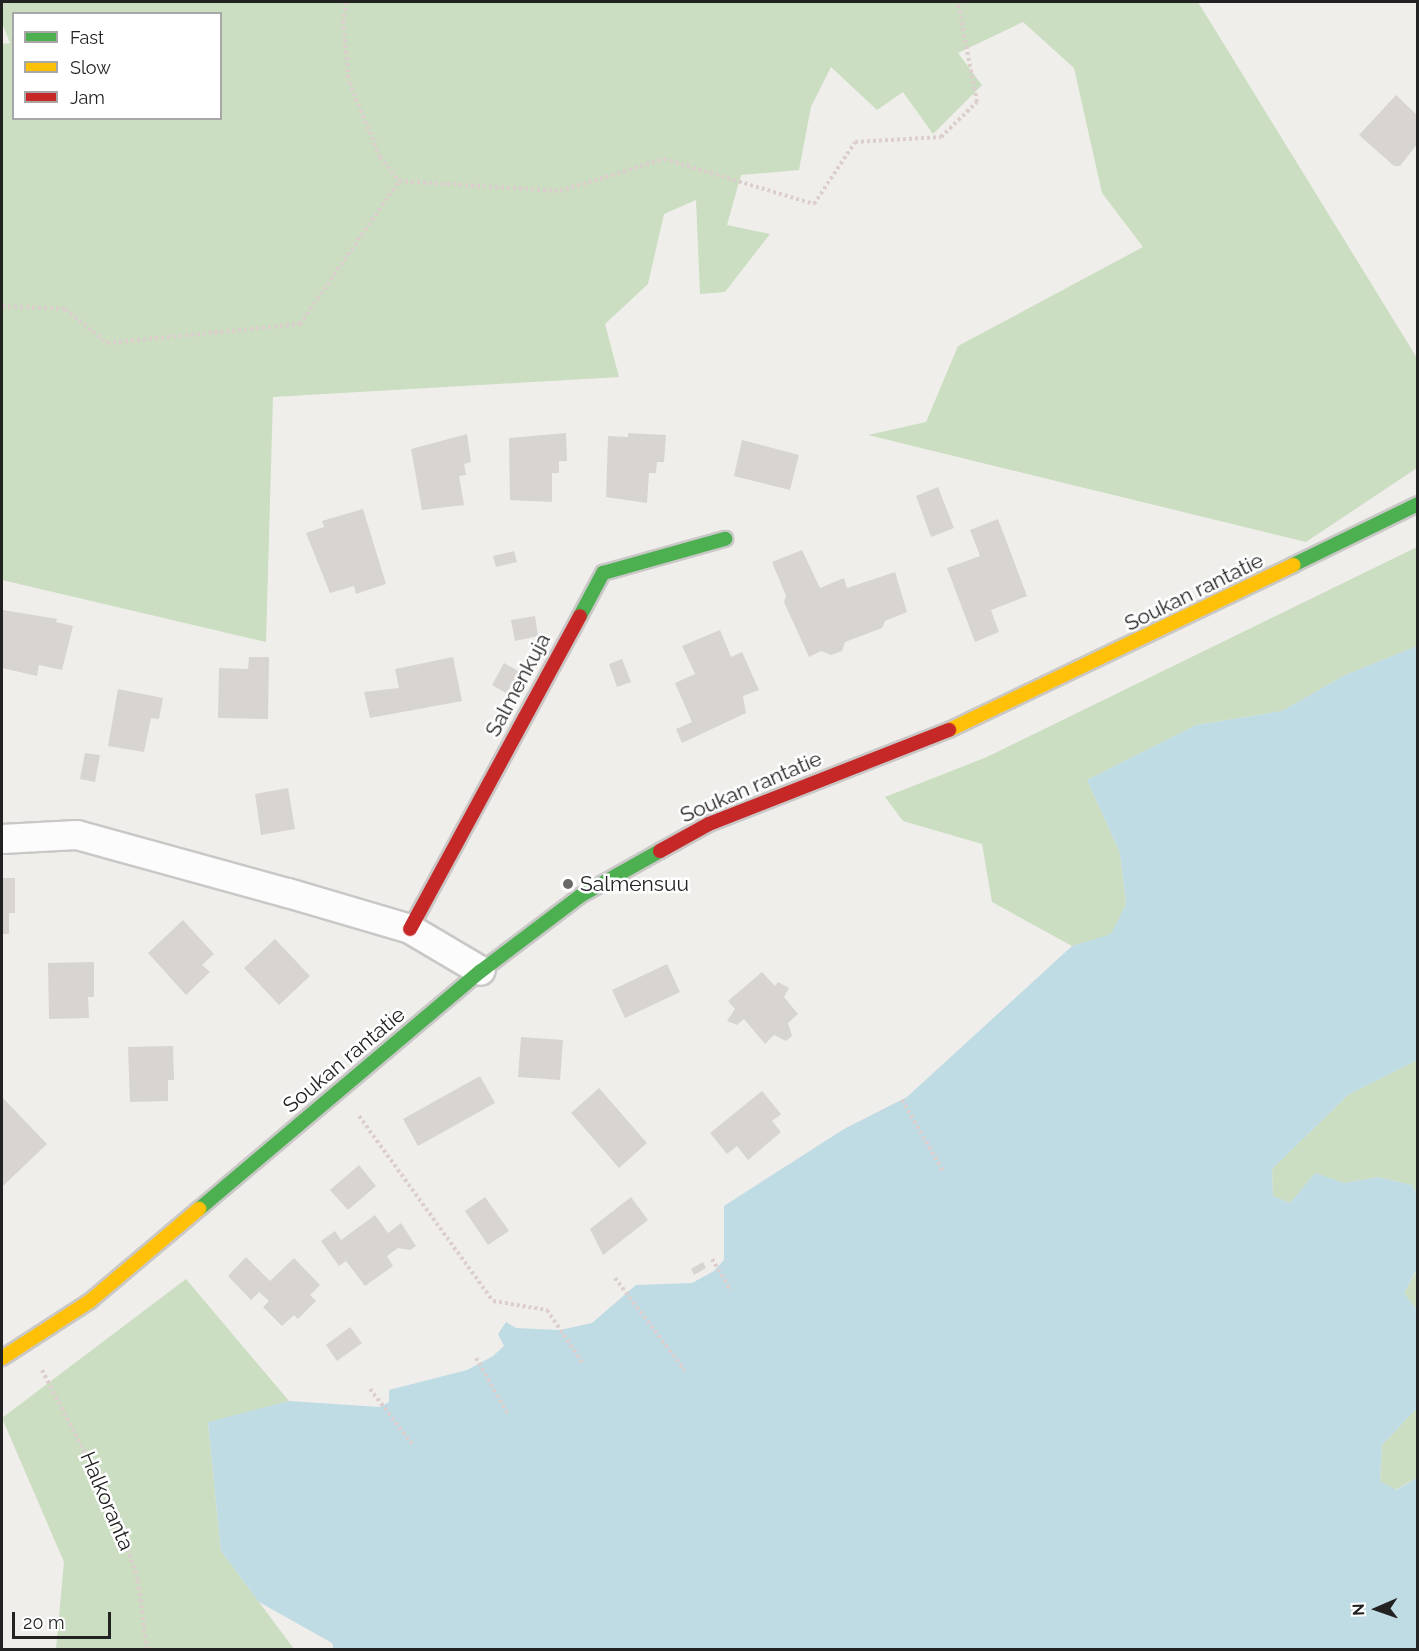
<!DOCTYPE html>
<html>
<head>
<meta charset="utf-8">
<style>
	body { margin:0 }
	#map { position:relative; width:1419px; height:1651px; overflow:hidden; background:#f0eeeb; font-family:Raleway,sans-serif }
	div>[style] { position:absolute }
	.forest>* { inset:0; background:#cbdec1 }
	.water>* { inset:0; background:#bfdbe3 }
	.building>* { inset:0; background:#d7d4d2 }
	.path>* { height:4px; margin-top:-2px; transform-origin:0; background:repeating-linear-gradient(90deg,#dccecd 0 3px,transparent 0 6px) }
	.roads { filter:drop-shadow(2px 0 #c9c8c7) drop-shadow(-2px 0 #c9c8c7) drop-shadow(0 2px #c9c8c7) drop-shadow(0 -2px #c9c8c7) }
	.street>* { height:28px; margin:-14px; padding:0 14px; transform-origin:14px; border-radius:14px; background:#fdfcfc }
	.fast>* { height:14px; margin:-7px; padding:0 7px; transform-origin:7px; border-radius:7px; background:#4caf50 }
	.slow>* { height:14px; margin:-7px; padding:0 7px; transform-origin:7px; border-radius:7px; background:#ffc107 }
	.jam>* { height:14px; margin:-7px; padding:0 7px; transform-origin:7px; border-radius:7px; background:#c62828 }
	.dots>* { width:16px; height:16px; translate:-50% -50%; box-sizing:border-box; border:3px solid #fff; border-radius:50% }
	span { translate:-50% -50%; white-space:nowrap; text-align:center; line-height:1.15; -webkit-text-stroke:5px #fff; paint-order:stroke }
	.street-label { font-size:21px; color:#222 }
	.poi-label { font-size:21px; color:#222 }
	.left { translate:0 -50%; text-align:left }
	.frame { position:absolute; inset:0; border:3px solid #222; pointer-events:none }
	.legend { position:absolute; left:12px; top:12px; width:210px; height:108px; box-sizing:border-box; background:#fff; border:2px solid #a7a7a7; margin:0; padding:8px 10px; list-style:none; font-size:18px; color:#222 }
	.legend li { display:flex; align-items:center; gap:12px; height:30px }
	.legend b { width:30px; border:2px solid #a7a7a7 }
	.north { position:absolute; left:1347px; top:1579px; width:60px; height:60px; -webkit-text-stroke:4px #fff; paint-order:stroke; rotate:268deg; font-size:16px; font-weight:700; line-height:24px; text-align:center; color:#222 }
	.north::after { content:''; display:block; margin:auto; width:21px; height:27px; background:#222; clip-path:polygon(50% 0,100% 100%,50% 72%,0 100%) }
	.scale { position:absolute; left:12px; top:1612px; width:99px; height:27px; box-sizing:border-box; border:3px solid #222; border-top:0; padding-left:8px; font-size:18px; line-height:21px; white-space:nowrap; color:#222; -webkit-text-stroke:4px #fff; paint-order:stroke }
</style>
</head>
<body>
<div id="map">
	<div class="forest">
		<div style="clip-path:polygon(evenodd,2px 2px,1198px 2px,1417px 358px,1417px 468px,1306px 542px,868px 435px,926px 422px,958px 346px,1143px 247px,1102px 193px,1074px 68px,1023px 22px,958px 53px,982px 85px,933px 134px,903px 92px,877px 110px,831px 67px,811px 107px,799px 170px,741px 175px,727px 225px,770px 234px,725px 292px,700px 294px,696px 200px,664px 214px,648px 284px,605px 324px,619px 377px,273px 397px,266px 642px,2px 580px,2px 44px,10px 43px,2px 23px,2px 2px,14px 14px,220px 14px,220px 118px,14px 118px,14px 14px)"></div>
		<div style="clip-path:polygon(1417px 547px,1417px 646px,1345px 675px,1282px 711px,1196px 725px,1087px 780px,1120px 853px,1126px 904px,1111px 935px,1072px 946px,992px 902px,982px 844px,903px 821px,885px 797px,987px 757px)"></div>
		<div style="clip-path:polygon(1417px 1060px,1417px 1194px,1412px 1185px,1378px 1177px,1344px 1183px,1315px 1173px,1290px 1203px,1273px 1196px,1272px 1169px,1348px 1095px)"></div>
		<div style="clip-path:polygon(1417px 1270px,1417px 1310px,1404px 1293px)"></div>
		<div style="clip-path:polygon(186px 1279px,289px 1401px,208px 1423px,221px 1551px,294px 1649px,56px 1649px,64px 1562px,2px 1418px)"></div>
		<div style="clip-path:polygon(1417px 1408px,1417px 1478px,1395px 1490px,1380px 1482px,1382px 1445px)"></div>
	</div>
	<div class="water">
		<div style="clip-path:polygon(1417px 646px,1417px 1060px,1348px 1095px,1272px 1169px,1273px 1196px,1290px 1203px,1315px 1173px,1344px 1183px,1378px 1177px,1412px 1185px,1417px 1194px,1417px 1269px,1404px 1293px,1417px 1310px,1417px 1408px,1382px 1445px,1380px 1481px,1396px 1490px,1417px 1478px,1417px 1649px,334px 1650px,332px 1643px,259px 1602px,221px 1551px,208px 1422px,289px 1401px,380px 1407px,389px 1402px,389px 1390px,467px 1370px,493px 1356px,504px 1346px,498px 1334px,506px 1322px,516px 1328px,560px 1330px,592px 1323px,636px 1285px,692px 1283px,714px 1271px,724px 1260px,724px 1206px,844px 1129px,907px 1097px,1072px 946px,1111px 934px,1126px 904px,1120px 853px,1087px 780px,1196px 725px,1282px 711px,1345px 675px)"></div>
	</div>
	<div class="building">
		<div style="clip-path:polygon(1396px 95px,1418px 116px,1418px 143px,1400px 166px,1394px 166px,1359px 135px)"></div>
		<div style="clip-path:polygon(566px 433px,567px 461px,559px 461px,559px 473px,552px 473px,552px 502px,510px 500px,509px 438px)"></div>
		<div style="clip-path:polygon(628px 433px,666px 435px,664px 462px,657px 462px,656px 473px,649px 473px,647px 503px,606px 497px,608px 436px,628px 437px)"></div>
		<div style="clip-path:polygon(467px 434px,471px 462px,464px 464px,466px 475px,459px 476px,464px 505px,422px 510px,411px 449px)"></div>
		<div style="clip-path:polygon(742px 440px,799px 455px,790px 490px,734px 476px)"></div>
		<div style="clip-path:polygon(938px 487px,954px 528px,931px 537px,916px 496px)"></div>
		<div style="clip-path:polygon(363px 509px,386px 584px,356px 594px,354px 586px,330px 593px,306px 533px,324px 527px,322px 521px)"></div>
		<div style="clip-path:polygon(998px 519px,1027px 596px,991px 610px,999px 632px,975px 642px,947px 568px,980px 556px,970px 530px)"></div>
		<div style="clip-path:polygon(802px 550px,820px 588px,844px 578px,847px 588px,895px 572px,907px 612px,885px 621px,882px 628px,845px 642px,842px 651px,831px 655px,821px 651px,809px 657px,784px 602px,786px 596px,772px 562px)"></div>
		<div style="clip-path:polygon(514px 551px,517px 562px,496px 567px,493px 556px)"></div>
		<div style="clip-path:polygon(3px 610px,57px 619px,56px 622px,73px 626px,62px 670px,39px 665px,37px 676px,2px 668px)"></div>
		<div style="clip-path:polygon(535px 616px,538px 636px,515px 641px,511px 620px)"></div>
		<div style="clip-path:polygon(720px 630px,731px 657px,742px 652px,759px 690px,743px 696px,746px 713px,682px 743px,676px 729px,692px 722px,675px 683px,695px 674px,682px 646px)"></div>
		<div style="clip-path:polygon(249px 657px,269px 657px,268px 719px,218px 718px,219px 668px,248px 669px)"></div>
		<div style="clip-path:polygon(453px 657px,462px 701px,370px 718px,364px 692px,399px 688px,395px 669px)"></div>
		<div style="clip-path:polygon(622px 659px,631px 682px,617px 687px,609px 664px)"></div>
		<div style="clip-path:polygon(504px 663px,520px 672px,506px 693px,492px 685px)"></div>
		<div style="clip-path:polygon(118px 689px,163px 698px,159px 719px,151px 718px,144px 752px,108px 746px)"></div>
		<div style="clip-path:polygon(85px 753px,100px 755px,95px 782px,80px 779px)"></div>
		<div style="clip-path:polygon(288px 788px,295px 829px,261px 835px,255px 794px)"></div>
		<div style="clip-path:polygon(2px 878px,15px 878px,15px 913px,9px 913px,9px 934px,2px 934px)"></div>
		<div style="clip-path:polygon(183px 920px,214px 954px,202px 965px,210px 972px,186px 995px,148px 953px)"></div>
		<div style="clip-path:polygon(275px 939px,310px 976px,279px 1005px,244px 968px)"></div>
		<div style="clip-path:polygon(94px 962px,94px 997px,88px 997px,89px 1018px,49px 1019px,48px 963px)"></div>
		<div style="clip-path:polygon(667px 964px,680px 992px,625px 1018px,612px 990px)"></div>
		<div style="clip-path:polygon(762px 972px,775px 986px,778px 982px,789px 988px,784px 997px,798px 1014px,788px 1023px,792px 1036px,786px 1041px,774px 1035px,765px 1044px,744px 1019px,737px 1025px,727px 1021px,735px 1009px,728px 1001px)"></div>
		<div style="clip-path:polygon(521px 1037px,563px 1040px,560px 1080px,518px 1077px)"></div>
		<div style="clip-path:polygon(173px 1046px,174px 1080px,168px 1080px,168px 1101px,130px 1102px,128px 1047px)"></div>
		<div style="clip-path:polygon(480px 1076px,495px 1103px,418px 1146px,403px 1119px)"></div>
		<div style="clip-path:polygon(599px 1088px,647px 1143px,619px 1168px,571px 1113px)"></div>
		<div style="clip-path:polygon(762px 1091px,781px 1114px,772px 1121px,781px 1132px,748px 1160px,737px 1146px,727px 1154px,710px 1133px)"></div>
		<div style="clip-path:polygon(2px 1097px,47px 1144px,3px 1186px,2px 1184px)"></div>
		<div style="clip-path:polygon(359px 1165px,376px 1186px,348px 1210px,330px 1190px)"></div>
		<div style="clip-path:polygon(485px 1197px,509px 1231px,488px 1245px,465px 1211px)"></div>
		<div style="clip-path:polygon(631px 1197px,648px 1220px,603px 1255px,590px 1229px)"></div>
		<div style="clip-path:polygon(375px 1215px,388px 1233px,401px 1223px,416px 1246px,410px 1250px,398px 1248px,387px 1256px,393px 1266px,365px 1286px,346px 1261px,339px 1266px,321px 1241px,335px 1231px,341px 1240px)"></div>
		<div style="clip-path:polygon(246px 1257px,270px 1281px,294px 1258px,320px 1285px,310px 1295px,316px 1301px,298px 1319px,294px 1315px,282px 1326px,263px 1307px,269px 1301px,259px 1292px,251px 1300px,228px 1276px)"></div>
		<div style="clip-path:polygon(703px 1262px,706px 1268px,694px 1275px,691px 1269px)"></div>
		<div style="clip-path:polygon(350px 1327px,362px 1343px,337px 1361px,326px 1345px)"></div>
	</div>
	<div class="path">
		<div style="left:347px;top:2px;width:19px;rotate:102deg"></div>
		<div style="left:343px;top:21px;width:61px;rotate:84.4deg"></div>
		<div style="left:349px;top:82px;width:81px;rotate:67.5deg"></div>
		<div style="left:380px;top:157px;width:31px;rotate:52deg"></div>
		<div style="left:399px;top:181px;width:161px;rotate:3.6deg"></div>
		<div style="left:560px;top:191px;width:109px;rotate:-17.1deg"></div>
		<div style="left:664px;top:159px;width:157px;rotate:16.7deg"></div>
		<div style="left:814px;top:204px;width:74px;rotate:-56.5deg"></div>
		<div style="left:855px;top:142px;width:86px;rotate:-3.3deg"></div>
		<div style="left:941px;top:137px;width:50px;rotate:-44.2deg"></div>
		<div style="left:977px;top:102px;width:102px;rotate:-100.8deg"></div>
		<div style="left:2px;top:306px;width:63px;rotate:2.7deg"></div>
		<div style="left:65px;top:309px;width:54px;rotate:39deg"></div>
		<div style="left:107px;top:343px;width:194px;rotate:-5.6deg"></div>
		<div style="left:300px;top:324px;width:174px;rotate:-55.3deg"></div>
		<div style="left:902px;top:1100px;width:82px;rotate:60deg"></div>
		<div style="left:359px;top:1116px;width:228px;rotate:54.1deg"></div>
		<div style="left:493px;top:1301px;width:55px;rotate:9.5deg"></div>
		<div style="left:547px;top:1310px;width:66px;rotate:56.1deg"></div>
		<div style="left:712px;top:1259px;width:37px;rotate:59deg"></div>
		<div style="left:615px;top:1278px;width:116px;rotate:53deg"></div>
		<div style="left:476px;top:1358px;width:64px;rotate:60.3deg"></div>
		<div style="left:42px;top:1370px;width:162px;rotate:62.5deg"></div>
		<div style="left:117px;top:1514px;width:70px;rotate:72.6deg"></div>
		<div style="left:138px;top:1581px;width:70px;rotate:82.6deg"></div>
		<div style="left:370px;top:1389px;width:71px;rotate:52.5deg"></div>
	</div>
	<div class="roads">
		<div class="street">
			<div style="left:2px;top:839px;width:75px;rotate:-3.1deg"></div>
			<div style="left:77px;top:835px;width:219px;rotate:15.4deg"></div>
			<div style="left:288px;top:893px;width:127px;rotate:16.4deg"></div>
			<div style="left:410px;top:929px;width:82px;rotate:30.6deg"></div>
		</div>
		<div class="fast">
			<div style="left:1293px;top:565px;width:139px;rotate:-26deg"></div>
			<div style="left:580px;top:616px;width:49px;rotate:-61.9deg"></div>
			<div style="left:603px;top:573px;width:127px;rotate:-15.6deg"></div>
			<div style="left:199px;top:1209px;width:369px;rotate:-40.2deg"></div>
			<div style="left:481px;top:971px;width:124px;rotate:-37.1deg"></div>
			<div style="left:580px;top:896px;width:92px;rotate:-29.4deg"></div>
		</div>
		<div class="slow">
			<div style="left:949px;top:730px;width:382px;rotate:-25.6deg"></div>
			<div style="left:2px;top:1358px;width:105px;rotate:-32.9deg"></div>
			<div style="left:90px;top:1301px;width:143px;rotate:-40.2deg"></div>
		</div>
		<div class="jam">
			<div style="left:660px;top:851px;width:56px;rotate:-28.9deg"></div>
			<div style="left:709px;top:824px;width:258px;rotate:-21.4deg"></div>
			<div style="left:410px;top:929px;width:356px;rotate:-61.5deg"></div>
		</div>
	</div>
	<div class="dots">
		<div style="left:568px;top:884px;background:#6a6968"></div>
	</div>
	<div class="street-label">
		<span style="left:1194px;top:592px;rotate:-26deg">Soukan rantatie</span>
		<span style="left:518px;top:685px;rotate:-62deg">Salmenkuja</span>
		<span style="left:751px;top:787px;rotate:-23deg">Soukan rantatie</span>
		<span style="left:344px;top:1060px;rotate:-40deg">Soukan rantatie</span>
		<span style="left:107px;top:1501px;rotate:67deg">Halkoranta</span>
	</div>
	<div class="poi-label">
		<span class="left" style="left:580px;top:884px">Salmensuu</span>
	</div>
	<div class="frame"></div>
	<ul class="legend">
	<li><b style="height:8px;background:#4caf50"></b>Fast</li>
	<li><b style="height:8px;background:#ffc107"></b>Slow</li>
	<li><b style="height:8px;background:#c62828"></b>Jam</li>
	</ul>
	<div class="north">N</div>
	<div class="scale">20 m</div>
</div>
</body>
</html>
